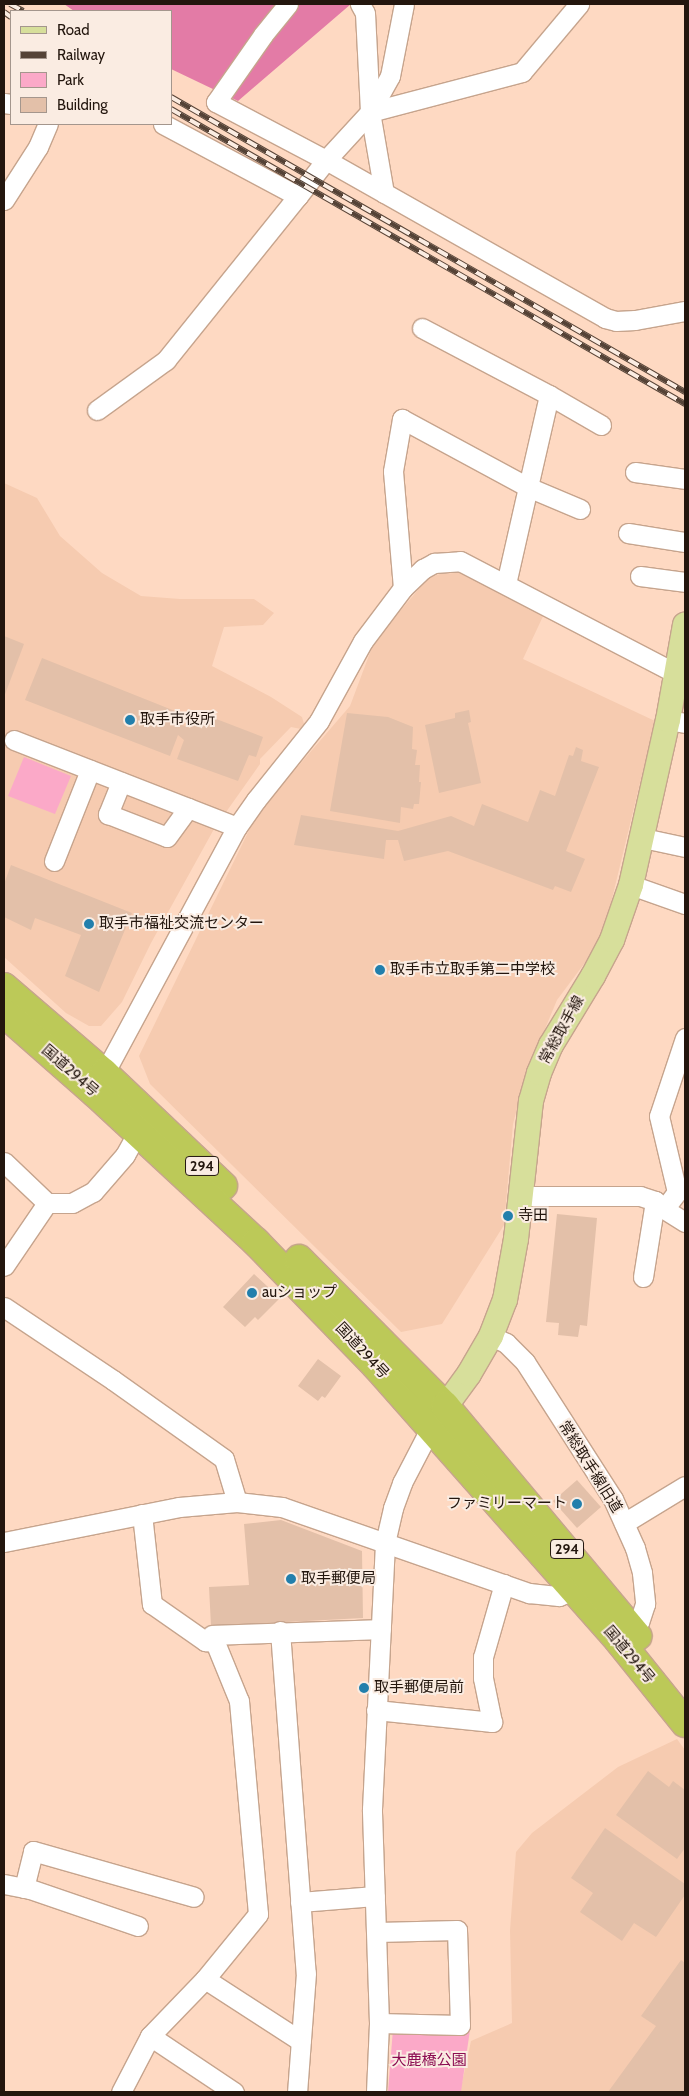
<!DOCTYPE html>
<html>
<head>
<meta charset="utf-8">
<style>
	body { margin:0 }
	#map { position:relative; width:689px; height:2096px; overflow:hidden; background:#fed9c2; font-family:Cabin,"Noto Sans JP",sans-serif }
	div>[style] { position:absolute }
	.built>* { inset:0; background:#f6cbb0 }
	.green>* { inset:0; background:#fba9c8 }
	.forest>* { inset:0; background:#e37ba6 }
	.building>* { inset:0; background:#e3c0a9 }
	.roads { filter:drop-shadow(1px 0 #c6a48d) drop-shadow(-1px 0 #c6a48d) drop-shadow(0 1px #c6a48d) drop-shadow(0 -1px #c6a48d) }
	.minor>* { height:19px; margin:-9.5px; padding:0 9.5px; transform-origin:9.5px; border-radius:9.5px; background:#fff }
	.major>* { height:24px; margin:-12px; padding:0 12px; transform-origin:12px; border-radius:12px; background:#d7df9b }
	.highway>* { height:28px; margin:-14px; padding:0 14px; transform-origin:14px; border-radius:14px; background:#bcc958 }
	.rail>* { height:5.5px; margin-top:-2.75px; transform-origin:0; background:repeating-linear-gradient(90deg,#faece2 0 11px,#554337 0 22px); box-sizing:border-box; border-block:1px solid #554337 }
	.dots>* { width:14px; height:14px; translate:-50% -50%; box-sizing:border-box; border:2px solid #faece2; border-radius:50% }
	span { translate:-50% -50%; white-space:nowrap; text-align:center; line-height:1.15; -webkit-text-stroke:4px #faece2; paint-order:stroke }
	.shield-label span { padding:1px 4px; background:#faece2; border:1px solid; border-radius:4px; -webkit-text-stroke-width:0 }
	.shield-label { font-size:14px; color:#23160e; font-weight:700 }
	.poi-label { font-size:15px; color:#23160e }
	.left { translate:0 -50%; text-align:left }
	.right { translate:-100% -50%; text-align:right }
	.street-label { font-size:15px; color:#23160e }
	.park-label { font-size:15px; color:#8c0c52 }
	.frame { position:absolute; inset:0; border:5px solid #23160e; pointer-events:none }
	.legend { position:absolute; left:10px; top:10px; width:162px; height:115px; box-sizing:border-box; background:#faece2; border:1px solid #a4968d; margin:0; padding:6px 9px; list-style:none; font-size:15px; color:#23160e }
	.legend li { display:flex; align-items:center; gap:10px; height:25px }
	.legend b { width:25px; border:1px solid #a4968d }
</style>
</head>
<body>
<div id="map">
	<div class="built">
		<div style="clip-path:polygon(4px 483px,37px 498px,60px 536px,102px 573px,141px 596px,180px 599px,254px 599px,274px 613px,263px 625px,224px 627px,212px 666px,271px 697px,302px 717px,305px 727px,301px 729px,291px 727px,260px 759px,260px 764px,214px 829px,151px 943px,122px 1002px,101px 1026px,89px 1026px,66px 1013px,4px 957px)"></div>
		<div style="clip-path:polygon(469px 572px,545px 612px,523px 659px,655px 721px,602px 940px,557px 1000px,525px 1077px,513px 1124px,504px 1225px,442px 1324px,401px 1332px,150px 1084px,139px 1056px,257px 814px,350px 706px,374px 642px,428px 578px,440px 574px)"></div>
		<div style="clip-path:polygon(677px 1739px,685px 1750px,685px 2092px,460px 2092px,471px 2041px,512px 2023px,510px 1930px,516px 1852px,532px 1833px,618px 1767px)"></div>
	</div>
	<div class="green">
		<div style="clip-path:polygon(24px 757px,71px 776px,55px 814px,8px 796px)"></div>
		<div style="clip-path:polygon(393px 2029px,470px 2030px,461px 2092px,388px 2092px)"></div>
	</div>
	<div class="forest">
		<div style="clip-path:polygon(64px 4px,351px 4px,238px 101px,171px 69px,171px 11px,74px 11px)"></div>
	</div>
	<div class="building">
		<div style="clip-path:polygon(4px 636px,24px 644px,4px 697px)"></div>
		<div style="clip-path:polygon(42px 658px,185px 715px,182px 725px,190px 728px,198px 712px,263px 737px,256px 757px,249px 755px,238px 781px,177px 759px,184px 740px,178px 735px,170px 756px,25px 700px)"></div>
		<div style="clip-path:polygon(469px 710px,471px 722px,468px 723px,481px 783px,439px 793px,425px 725px,455px 718px,455px 713px)"></div>
		<div style="clip-path:polygon(347px 713px,388px 717px,413px 727px,412px 749px,417px 750px,415px 765px,420px 765px,419px 782px,421px 782px,419px 804px,414px 804px,413px 809px,401px 807px,400px 823px,330px 811px)"></div>
		<div style="clip-path:polygon(576px 747px,583px 750px,581px 761px,599px 767px,566px 851px,585px 859px,571px 892px,555px 886px,553px 890px,448px 851px,404px 861px,398px 840px,386px 840px,384px 859px,294px 845px,301px 815px,398px 831px,451px 816px,474px 826px,482px 804px,528px 822px,540px 790px,555px 796px,569px 755px,573px 756px)"></div>
		<div style="clip-path:polygon(11px 865px,132px 913px,99px 992px,65px 976px,81px 935px,35px 918px,31px 930px,4px 917px,4px 884px)"></div>
		<div style="clip-path:polygon(557px 1214px,597px 1218px,587px 1326px,580px 1325px,578px 1337px,558px 1335px,559px 1323px,546px 1322px)"></div>
		<div style="clip-path:polygon(254px 1274px,280px 1298px,258px 1320px,255px 1317px,245px 1327px,223px 1307px)"></div>
		<div style="clip-path:polygon(318px 1359px,341px 1376px,325px 1398px,322px 1396px,318px 1401px,298px 1386px)"></div>
		<div style="clip-path:polygon(577px 1480px,601px 1507px,577px 1528px,553px 1501px)"></div>
		<div style="clip-path:polygon(281px 1520px,362px 1551px,363px 1618px,211px 1626px,209px 1587px,249px 1585px,244px 1524px)"></div>
		<div style="clip-path:polygon(648px 1771px,669px 1787px,673px 1781px,685px 1790px,685px 1848px,677px 1859px,616px 1815px)"></div>
		<div style="clip-path:polygon(605px 1828px,685px 1884px,685px 1895px,656px 1937px,634px 1923px,622px 1941px,580px 1912px,593px 1893px,571px 1878px)"></div>
		<div style="clip-path:polygon(681px 1960px,685px 1963px,685px 2092px,608px 2092px,656px 2026px,641px 2016px)"></div>
	</div>
	<div class="roads">
		<div class="minor">
			<div style="left:288px;top:4px;width:40px;rotate:129deg"></div>
			<div style="left:263px;top:35px;width:82px;rotate:125deg"></div>
			<div style="left:216px;top:102px;width:124px;rotate:27.8deg"></div>
			<div style="left:326px;top:160px;width:321px;rotate:29.5deg"></div>
			<div style="left:605px;top:318px;width:11px;rotate:15deg"></div>
			<div style="left:616px;top:321px;width:19px;rotate:-3deg"></div>
			<div style="left:635px;top:320px;width:51px;rotate:-10.2deg"></div>
			<div style="left:360px;top:4px;width:10px;rotate:61deg"></div>
			<div style="left:365px;top:13px;width:98px;rotate:87.1deg"></div>
			<div style="left:4px;top:103px;width:7px;rotate:8deg"></div>
			<div style="left:163px;top:124px;width:153px;rotate:28.1deg"></div>
			<div style="left:298px;top:196px;width:46px;rotate:-52.1deg"></div>
			<div style="left:326px;top:160px;width:65px;rotate:-47.5deg"></div>
			<div style="left:370px;top:112px;width:157px;rotate:-14.7deg"></div>
			<div style="left:522px;top:72px;width:89px;rotate:-50deg"></div>
			<div style="left:384px;top:193px;width:82px;rotate:-99.8deg"></div>
			<div style="left:370px;top:112px;width:41px;rotate:-60.9deg"></div>
			<div style="left:390px;top:76px;width:73px;rotate:-79deg"></div>
			<div style="left:4px;top:200px;width:63px;rotate:-57.3deg"></div>
			<div style="left:38px;top:147px;width:25px;rotate:-67deg"></div>
			<div style="left:422px;top:328px;width:144px;rotate:27.8deg"></div>
			<div style="left:97px;top:410px;width:85px;rotate:-35.9deg"></div>
			<div style="left:166px;top:360px;width:211px;rotate:-51.2deg"></div>
			<div style="left:635px;top:472px;width:50px;rotate:8deg"></div>
			<div style="left:580px;top:509px;width:56px;rotate:-157.1deg"></div>
			<div style="left:528px;top:487px;width:94px;rotate:-77.1deg"></div>
			<div style="left:549px;top:395px;width:60px;rotate:30deg"></div>
			<div style="left:628px;top:533px;width:58px;rotate:9deg"></div>
			<div style="left:640px;top:576px;width:45px;rotate:7.6deg"></div>
			<div style="left:403px;top:588px;width:117px;rotate:-94.9deg"></div>
			<div style="left:393px;top:471px;width:53px;rotate:-80.2deg"></div>
			<div style="left:402px;top:419px;width:143px;rotate:28.4deg"></div>
			<div style="left:528px;top:487px;width:99px;rotate:102.8deg"></div>
			<div style="left:668px;top:720px;width:17px;rotate:10deg"></div>
			<div style="left:14px;top:740px;width:239px;rotate:21.3deg"></div>
			<div style="left:121px;top:782px;width:35px;rotate:112deg"></div>
			<div style="left:108px;top:814px;width:63px;rotate:21.3deg"></div>
			<div style="left:167px;top:837px;width:36px;rotate:-54deg"></div>
			<div style="left:643px;top:838px;width:43px;rotate:12.1deg"></div>
			<div style="left:54px;top:861px;width:98px;rotate:-68.4deg"></div>
			<div style="left:631px;top:885px;width:57px;rotate:19.4deg"></div>
			<div style="left:685px;top:1038px;width:82px;rotate:108.4deg"></div>
			<div style="left:659px;top:1116px;width:78px;rotate:76.7deg"></div>
			<div style="left:677px;top:1192px;width:21px;rotate:127deg"></div>
			<div style="left:664px;top:1209px;width:25px;rotate:32deg"></div>
			<div style="left:99px;top:1083px;width:291px;rotate:-61.7deg"></div>
			<div style="left:237px;top:827px;width:33px;rotate:-55deg"></div>
			<div style="left:256px;top:800px;width:101px;rotate:-51.4deg"></div>
			<div style="left:319px;top:721px;width:91px;rotate:-61.2deg"></div>
			<div style="left:363px;top:641px;width:66px;rotate:-53deg"></div>
			<div style="left:403px;top:588px;width:28px;rotate:-44deg"></div>
			<div style="left:423px;top:569px;width:13px;rotate:-29deg"></div>
			<div style="left:434px;top:563px;width:26px;rotate:-4deg"></div>
			<div style="left:460px;top:561px;width:245px;rotate:27.5deg"></div>
			<div style="left:4px;top:1162px;width:59px;rotate:43.6deg"></div>
			<div style="left:47px;top:1203px;width:76px;rotate:124.3deg"></div>
			<div style="left:522px;top:1196px;width:118px"></div>
			<div style="left:640px;top:1196px;width:16px;rotate:18deg"></div>
			<div style="left:47px;top:1203px;width:25px"></div>
			<div style="left:72px;top:1203px;width:24px;rotate:-28deg"></div>
			<div style="left:93px;top:1192px;width:49px;rotate:-49.1deg"></div>
			<div style="left:125px;top:1155px;width:26px;rotate:-61deg"></div>
			<div style="left:643px;top:1277px;width:77px;rotate:-81deg"></div>
			<div style="left:655px;top:1201px;width:9px;rotate:41deg"></div>
			<div style="left:4px;top:1307px;width:131px;rotate:33.8deg"></div>
			<div style="left:113px;top:1380px;width:136px;rotate:35.4deg"></div>
			<div style="left:224px;top:1459px;width:45px;rotate:73.2deg"></div>
			<div style="left:491px;top:1336px;width:17px;rotate:25deg"></div>
			<div style="left:506px;top:1343px;width:27px;rotate:45deg"></div>
			<div style="left:525px;top:1362px;width:163px;rotate:57.3deg"></div>
			<div style="left:613px;top:1499px;width:54px;rotate:65.8deg"></div>
			<div style="left:635px;top:1548px;width:26px;rotate:74deg"></div>
			<div style="left:642px;top:1573px;width:31px;rotate:84deg"></div>
			<div style="left:645px;top:1604px;width:19px;rotate:108deg"></div>
			<div style="left:639px;top:1622px;width:22px;rotate:129deg"></div>
			<div style="left:142px;top:1514px;width:91px;rotate:83.7deg"></div>
			<div style="left:152px;top:1604px;width:65px;rotate:34.9deg"></div>
			<div style="left:205px;top:1641px;width:10px;rotate:6deg"></div>
			<div style="left:624px;top:1523px;width:71px;rotate:-31.2deg"></div>
			<div style="left:4px;top:1542px;width:178px;rotate:-11.3deg"></div>
			<div style="left:179px;top:1507px;width:58px;rotate:-4.9deg"></div>
			<div style="left:237px;top:1502px;width:45px;rotate:6.3deg"></div>
			<div style="left:282px;top:1507px;width:262px;rotate:19.2deg"></div>
			<div style="left:529px;top:1593px;width:30px;rotate:6deg"></div>
			<div style="left:559px;top:1596px;width:15px;rotate:-23deg"></div>
			<div style="left:280px;top:1631px;width:343px;rotate:85.7deg"></div>
			<div style="left:306px;top:1973px;width:119px;rotate:94.3deg"></div>
			<div style="left:376px;top:1710px;width:117px;rotate:5.9deg"></div>
			<div style="left:492px;top:1722px;width:45px;rotate:-101.6deg"></div>
			<div style="left:483px;top:1678px;width:21px;rotate:-90deg"></div>
			<div style="left:483px;top:1657px;width:76px;rotate:-74deg"></div>
			<div style="left:4px;top:1884px;width:26px;rotate:11deg"></div>
			<div style="left:30px;top:1889px;width:114px;rotate:18.9deg"></div>
			<div style="left:24px;top:1888px;width:38px;rotate:-76deg"></div>
			<div style="left:33px;top:1851px;width:167px;rotate:15.9deg"></div>
			<div style="left:300px;top:1902px;width:75px;rotate:-4.6deg"></div>
			<div style="left:377px;top:1932px;width:80px;rotate:-1.4deg"></div>
			<div style="left:457px;top:1930px;width:95px;rotate:88.2deg"></div>
			<div style="left:460px;top:2025px;width:81px;rotate:-178.6deg"></div>
			<div style="left:205px;top:1979px;width:114px;rotate:32.9deg"></div>
			<div style="left:150px;top:2036px;width:101px;rotate:33.7deg"></div>
			<div style="left:121px;top:2092px;width:63px;rotate:-62.6deg"></div>
			<div style="left:150px;top:2036px;width:79px;rotate:-46deg"></div>
			<div style="left:205px;top:1979px;width:84px;rotate:-50.8deg"></div>
			<div style="left:258px;top:1914px;width:214px;rotate:-95.1deg"></div>
			<div style="left:239px;top:1701px;width:71px;rotate:-112.2deg"></div>
			<div style="left:212px;top:1635px;width:169px;rotate:-2deg"></div>
			<div style="left:376px;top:2092px;width:69px;rotate:-87.5deg"></div>
			<div style="left:379px;top:2023px;width:214px;rotate:-91.9deg"></div>
			<div style="left:372px;top:1809px;width:266px;rotate:-87.2deg"></div>
			<div style="left:385px;top:1543px;width:36px;rotate:-77deg"></div>
			<div style="left:393px;top:1508px;width:27px;rotate:-70deg"></div>
			<div style="left:402px;top:1483px;width:63px;rotate:-62.6deg"></div>
		</div>
		<div class="major">
			<div style="left:434px;top:1422px;width:59px;rotate:-53.9deg"></div>
			<div style="left:469px;top:1374px;width:44px;rotate:-59.9deg"></div>
			<div style="left:491px;top:1336px;width:39px;rotate:-69deg"></div>
			<div style="left:505px;top:1300px;width:62px;rotate:-79.8deg"></div>
			<div style="left:516px;top:1239px;width:139px;rotate:-83.8deg"></div>
			<div style="left:531px;top:1101px;width:29px;rotate:-74deg"></div>
			<div style="left:539px;top:1073px;width:30px;rotate:-67deg"></div>
			<div style="left:551px;top:1045px;width:81px;rotate:-58.7deg"></div>
			<div style="left:593px;top:976px;width:41px;rotate:-62.2deg"></div>
			<div style="left:612px;top:940px;width:58px;rotate:-70.9deg"></div>
			<div style="left:631px;top:885px;width:169px;rotate:-77.4deg"></div>
			<div style="left:668px;top:720px;width:97px;rotate:-79.9deg"></div>
		</div>
		<div class="highway">
			<div style="left:4px;top:987px;width:132px;rotate:40.7deg"></div>
			<div style="left:104px;top:1073px;width:164px;rotate:43.5deg"></div>
			<div style="left:4px;top:1013px;width:120px;rotate:41.3deg"></div>
			<div style="left:94px;top:1092px;width:221px;rotate:42.8deg"></div>
			<div style="left:256px;top:1242px;width:174px;rotate:45.9deg"></div>
			<div style="left:377px;top:1367px;width:366px;rotate:48.5deg"></div>
			<div style="left:619px;top:1641px;width:105px;rotate:51.2deg"></div>
			<div style="left:299px;top:1259px;width:207px;rotate:45.2deg"></div>
			<div style="left:445px;top:1406px;width:300px;rotate:50.1deg"></div>
		</div>
	</div>
	<div class="rail">
		<div style="left:10px;top:4px;width:15px;rotate:28deg"></div>
		<div style="left:4px;top:12px;width:9px;rotate:36deg"></div>
		<div style="left:171px;top:97px;width:593px;rotate:29.85deg"></div>
		<div style="left:171px;top:109px;width:593px;rotate:29.85deg"></div>
	</div>
	<div class="dots">
		<div style="left:130px;top:720px;background:#227fac"></div>
		<div style="left:89px;top:924px;background:#227fac"></div>
		<div style="left:380px;top:970px;background:#227fac"></div>
		<div style="left:508px;top:1216px;background:#227fac"></div>
		<div style="left:252px;top:1293px;background:#227fac"></div>
		<div style="left:577px;top:1504px;background:#227fac"></div>
		<div style="left:291px;top:1579px;background:#227fac"></div>
		<div style="left:364px;top:1688px;background:#227fac"></div>
	</div>
	<div class="shield-label">
		<span style="left:202px;top:1166px">294</span>
		<span style="left:567px;top:1549px">294</span>
	</div>
	<div class="poi-label">
		<span class="left" style="left:140px;top:720px">取手市役所</span>
		<span class="left" style="left:99px;top:924px">取手市福祉交流センター</span>
		<span class="left" style="left:390px;top:970px">取手市立取手第二中学校</span>
		<span class="left" style="left:518px;top:1216px">寺田</span>
		<span class="left" style="left:262px;top:1293px">auショップ</span>
		<span class="right" style="left:567px;top:1504px">ファミリーマート</span>
		<span class="left" style="left:301px;top:1579px">取手郵便局</span>
		<span class="left" style="left:374px;top:1688px">取手郵便局前</span>
	</div>
	<div class="street-label">
		<span style="left:562px;top:1030px;rotate:-61deg">常総取手線</span>
		<span style="left:70px;top:1071px;rotate:41deg">国道294号</span>
		<span style="left:362px;top:1351px;rotate:47deg">国道294号</span>
		<span style="left:590px;top:1467px;rotate:58deg">常総取手線旧道</span>
		<span style="left:629px;top:1655px;rotate:50deg">国道294号</span>
	</div>
	<div class="park-label">
		<span style="left:429px;top:2061px">大鹿橋公園</span>
	</div>
	<div class="frame"></div>
	<ul class="legend">
	<li><b style="height:6px;background:#d7df9b"></b>Road</li>
	<li><b style="height:6px;background:#554337"></b>Railway</li>
	<li><b style="height:14px;background:#fba9c8"></b>Park</li>
	<li><b style="height:14px;background:#e3c0a9"></b>Building</li>
	</ul>
</div>
</body>
</html>
